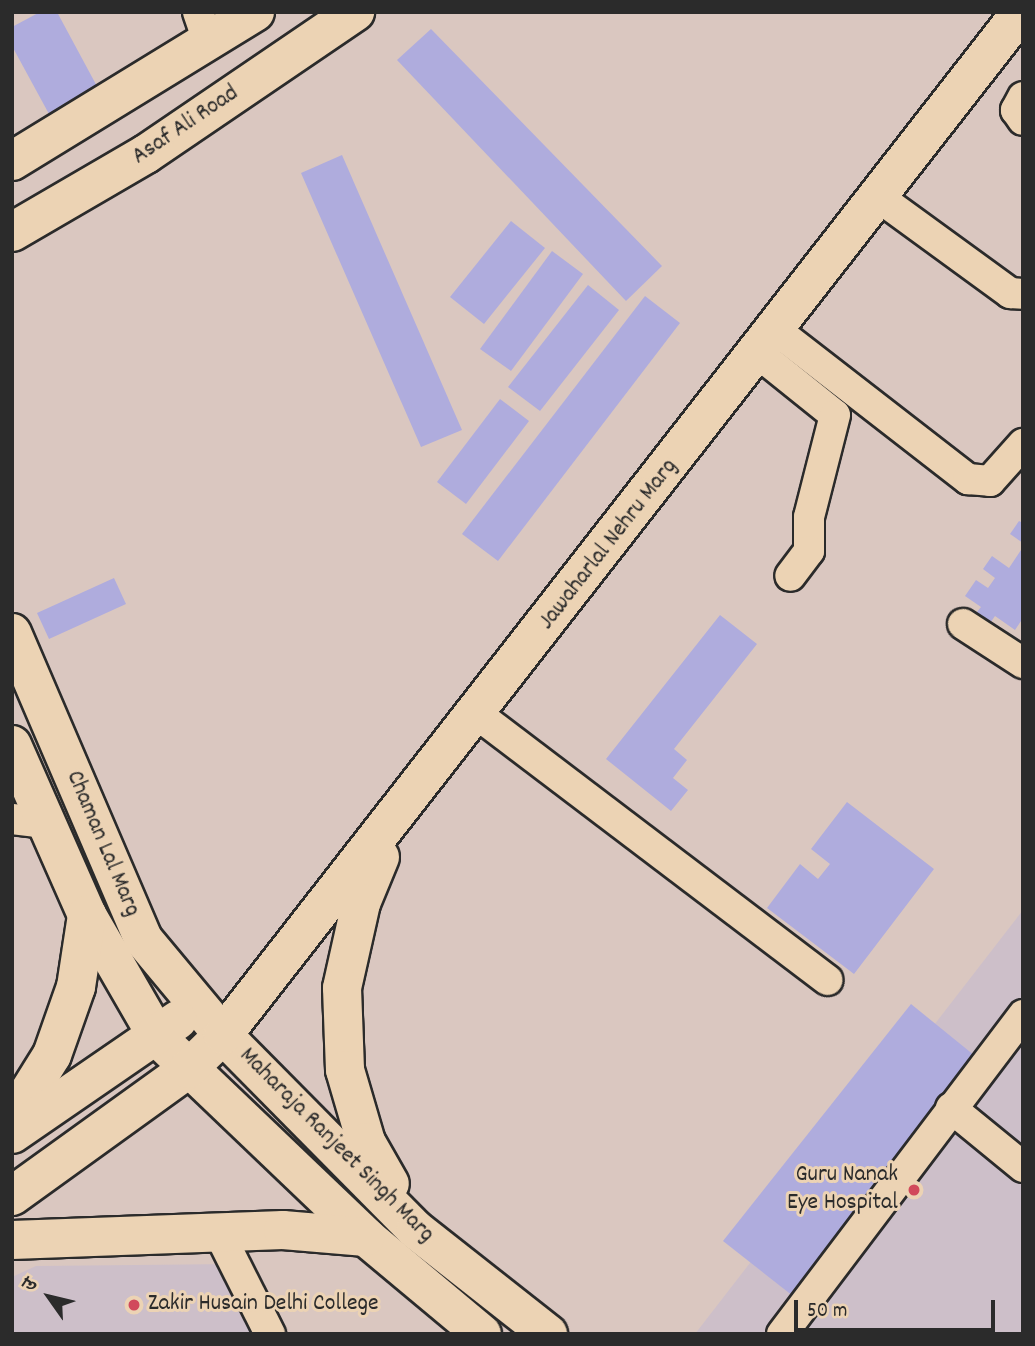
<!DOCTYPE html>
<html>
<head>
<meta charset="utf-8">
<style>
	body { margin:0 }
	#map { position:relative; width:1035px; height:1346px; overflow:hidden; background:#dac7c0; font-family:Dekko,"Playpen Sans Deva",sans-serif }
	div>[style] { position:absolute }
	.built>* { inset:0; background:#cdbfc9 }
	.building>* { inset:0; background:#afacdd }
	.roads { filter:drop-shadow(2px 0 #2b2b2b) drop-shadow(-2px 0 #2b2b2b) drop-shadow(0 2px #2b2b2b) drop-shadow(0 -2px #2b2b2b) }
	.minor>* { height:30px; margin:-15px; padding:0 15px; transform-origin:15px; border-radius:15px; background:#ecd3b4 }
	.major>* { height:38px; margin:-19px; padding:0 19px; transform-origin:19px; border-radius:19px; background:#ecd3b4 }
	.dots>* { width:19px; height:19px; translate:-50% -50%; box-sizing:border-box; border:4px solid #ecd3b4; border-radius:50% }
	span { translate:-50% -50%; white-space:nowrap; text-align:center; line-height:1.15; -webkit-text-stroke:6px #ecd3b4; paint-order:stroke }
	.street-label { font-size:24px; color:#2b2b2b }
	.poi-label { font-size:24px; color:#2b2b2b }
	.right { translate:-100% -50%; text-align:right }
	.left { translate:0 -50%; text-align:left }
	.frame { position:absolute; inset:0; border:14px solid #2b2b2b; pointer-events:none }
	.north { position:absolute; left:14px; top:1262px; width:70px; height:70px; -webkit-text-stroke:5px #ecd3b4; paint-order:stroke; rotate:304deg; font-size:19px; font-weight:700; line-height:28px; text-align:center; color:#2b2b2b }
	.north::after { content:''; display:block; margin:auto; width:24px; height:32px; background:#2b2b2b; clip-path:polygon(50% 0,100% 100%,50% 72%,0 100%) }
	.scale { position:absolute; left:794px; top:1300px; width:201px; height:32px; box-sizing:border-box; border:4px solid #2b2b2b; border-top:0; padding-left:9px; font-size:21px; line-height:24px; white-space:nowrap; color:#2b2b2b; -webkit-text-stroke:5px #ecd3b4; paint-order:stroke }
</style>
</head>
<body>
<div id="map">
	<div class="built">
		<div style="clip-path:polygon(1023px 910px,1023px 1334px,695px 1334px,917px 1047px)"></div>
		<div style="clip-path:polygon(237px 1264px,268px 1334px,12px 1334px,12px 1277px,36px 1266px)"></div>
	</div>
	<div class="building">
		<div style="clip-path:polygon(40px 12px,57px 12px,99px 90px,49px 114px,12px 46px,12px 27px)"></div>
		<div style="clip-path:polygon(431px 29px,662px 266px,626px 301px,397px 60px)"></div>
		<div style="clip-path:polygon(342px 155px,462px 430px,421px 447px,301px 173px)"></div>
		<div style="clip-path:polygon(511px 221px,545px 248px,484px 324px,450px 297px)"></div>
		<div style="clip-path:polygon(552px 251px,583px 274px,511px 371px,480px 349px)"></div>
		<div style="clip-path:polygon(588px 285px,619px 310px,540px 411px,508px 387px)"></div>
		<div style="clip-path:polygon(645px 296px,680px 323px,498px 561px,462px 534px)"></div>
		<div style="clip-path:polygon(500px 399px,529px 421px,466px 504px,437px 482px)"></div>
		<div style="clip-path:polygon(1019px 521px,1023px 523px,1023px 543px,1010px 534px)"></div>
		<div style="clip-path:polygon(1023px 547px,1023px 618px,1015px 630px,995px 616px,986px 629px,972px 618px,981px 607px,965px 596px,976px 580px,988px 588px,995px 578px,983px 569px,992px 556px,1009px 568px)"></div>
		<div style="clip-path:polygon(114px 578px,126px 604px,49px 639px,37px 613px)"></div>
		<div style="clip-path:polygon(720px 615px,757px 644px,674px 749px,687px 760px,673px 778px,688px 790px,671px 811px,606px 759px)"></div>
		<div style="clip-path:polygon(847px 802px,934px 869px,854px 974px,767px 908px,800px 864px,818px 879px,830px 864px,811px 849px)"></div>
		<div style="clip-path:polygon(911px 1004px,980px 1060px,793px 1296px,723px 1241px)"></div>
	</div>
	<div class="roads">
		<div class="minor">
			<div style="left:198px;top:12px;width:31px;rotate:71deg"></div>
			<div style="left:1023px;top:97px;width:15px;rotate:118deg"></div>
			<div style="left:1016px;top:110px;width:12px;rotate:55deg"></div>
			<div style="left:877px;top:196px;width:165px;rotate:36.1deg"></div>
			<div style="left:1010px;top:293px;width:13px;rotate:4deg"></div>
			<div style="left:777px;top:331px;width:242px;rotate:37.8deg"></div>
			<div style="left:968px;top:479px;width:22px;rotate:5deg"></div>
			<div style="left:990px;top:481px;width:50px;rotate:-48.3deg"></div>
			<div style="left:759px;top:354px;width:97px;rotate:38.8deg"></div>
			<div style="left:835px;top:415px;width:105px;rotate:104.3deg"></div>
			<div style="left:809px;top:517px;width:34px;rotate:90deg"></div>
			<div style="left:809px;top:551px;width:31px;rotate:127deg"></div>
			<div style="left:963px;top:624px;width:72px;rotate:33deg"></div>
			<div style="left:477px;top:714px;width:440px;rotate:37.2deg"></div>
			<div style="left:12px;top:819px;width:34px;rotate:7deg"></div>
			<div style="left:951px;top:1108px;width:93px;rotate:39.3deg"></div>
			<div style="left:219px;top:1233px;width:113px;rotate:63.2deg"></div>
			<div style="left:782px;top:1334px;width:400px;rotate:-52.9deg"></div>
		</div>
		<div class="major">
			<div style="left:12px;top:161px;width:285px;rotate:-31.5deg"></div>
			<div style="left:12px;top:232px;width:155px;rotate:-30.2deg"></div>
			<div style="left:146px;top:154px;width:253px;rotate:-34.2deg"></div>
			<div style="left:12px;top:633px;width:333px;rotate:66.8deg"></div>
			<div style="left:143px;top:939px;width:125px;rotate:50.2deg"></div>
			<div style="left:223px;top:1035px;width:274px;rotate:45.3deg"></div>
			<div style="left:416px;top:1230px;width:168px;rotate:38.2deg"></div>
			<div style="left:12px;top:745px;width:186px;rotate:66.2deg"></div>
			<div style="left:87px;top:915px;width:142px;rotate:60deg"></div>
			<div style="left:158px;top:1038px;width:288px;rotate:43.7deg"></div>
			<div style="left:366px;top:1237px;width:151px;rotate:39.9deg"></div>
			<div style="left:380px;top:857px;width:50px;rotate:112.4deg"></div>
			<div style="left:361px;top:903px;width:87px;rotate:102.6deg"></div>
			<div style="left:342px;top:988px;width:82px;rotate:87.9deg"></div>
			<div style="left:345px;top:1070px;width:75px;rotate:73.7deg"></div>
			<div style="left:366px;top:1142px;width:48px;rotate:60.3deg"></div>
			<div style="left:12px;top:1119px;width:75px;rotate:-58deg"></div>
			<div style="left:52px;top:1055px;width:72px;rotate:-70.6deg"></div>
			<div style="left:76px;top:987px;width:73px;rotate:-81.3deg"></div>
			<div style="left:12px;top:1134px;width:201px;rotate:-34.5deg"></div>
			<div style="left:12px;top:1196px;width:217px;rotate:-35.8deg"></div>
			<div style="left:188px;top:1069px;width:49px;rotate:-44.2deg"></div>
			<div style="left:223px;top:1035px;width:1297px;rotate:-52.04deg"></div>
			<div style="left:12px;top:1240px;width:271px;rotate:-2.1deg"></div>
			<div style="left:283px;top:1230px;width:83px;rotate:4.8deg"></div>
		</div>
	</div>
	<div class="dots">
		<div style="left:914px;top:1190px;background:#d1495b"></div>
		<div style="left:134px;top:1305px;background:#d1495b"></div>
	</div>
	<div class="street-label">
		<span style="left:186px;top:126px;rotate:-34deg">Asaf Ali Road</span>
		<span style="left:609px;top:545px;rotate:-52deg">Jawaharlal Nehru Marg</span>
		<span style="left:102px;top:844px;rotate:67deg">Chaman Lal Marg</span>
		<span style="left:336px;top:1146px;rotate:45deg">Maharaja Ranjeet Singh Marg</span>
	</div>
	<div class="poi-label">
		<span class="right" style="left:898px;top:1190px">Guru Nanak<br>Eye Hospital</span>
		<span class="left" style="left:148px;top:1305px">Zakir Husain Delhi College</span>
	</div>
	<div class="frame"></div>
	<div class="north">उ</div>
	<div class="scale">50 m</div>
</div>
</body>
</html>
